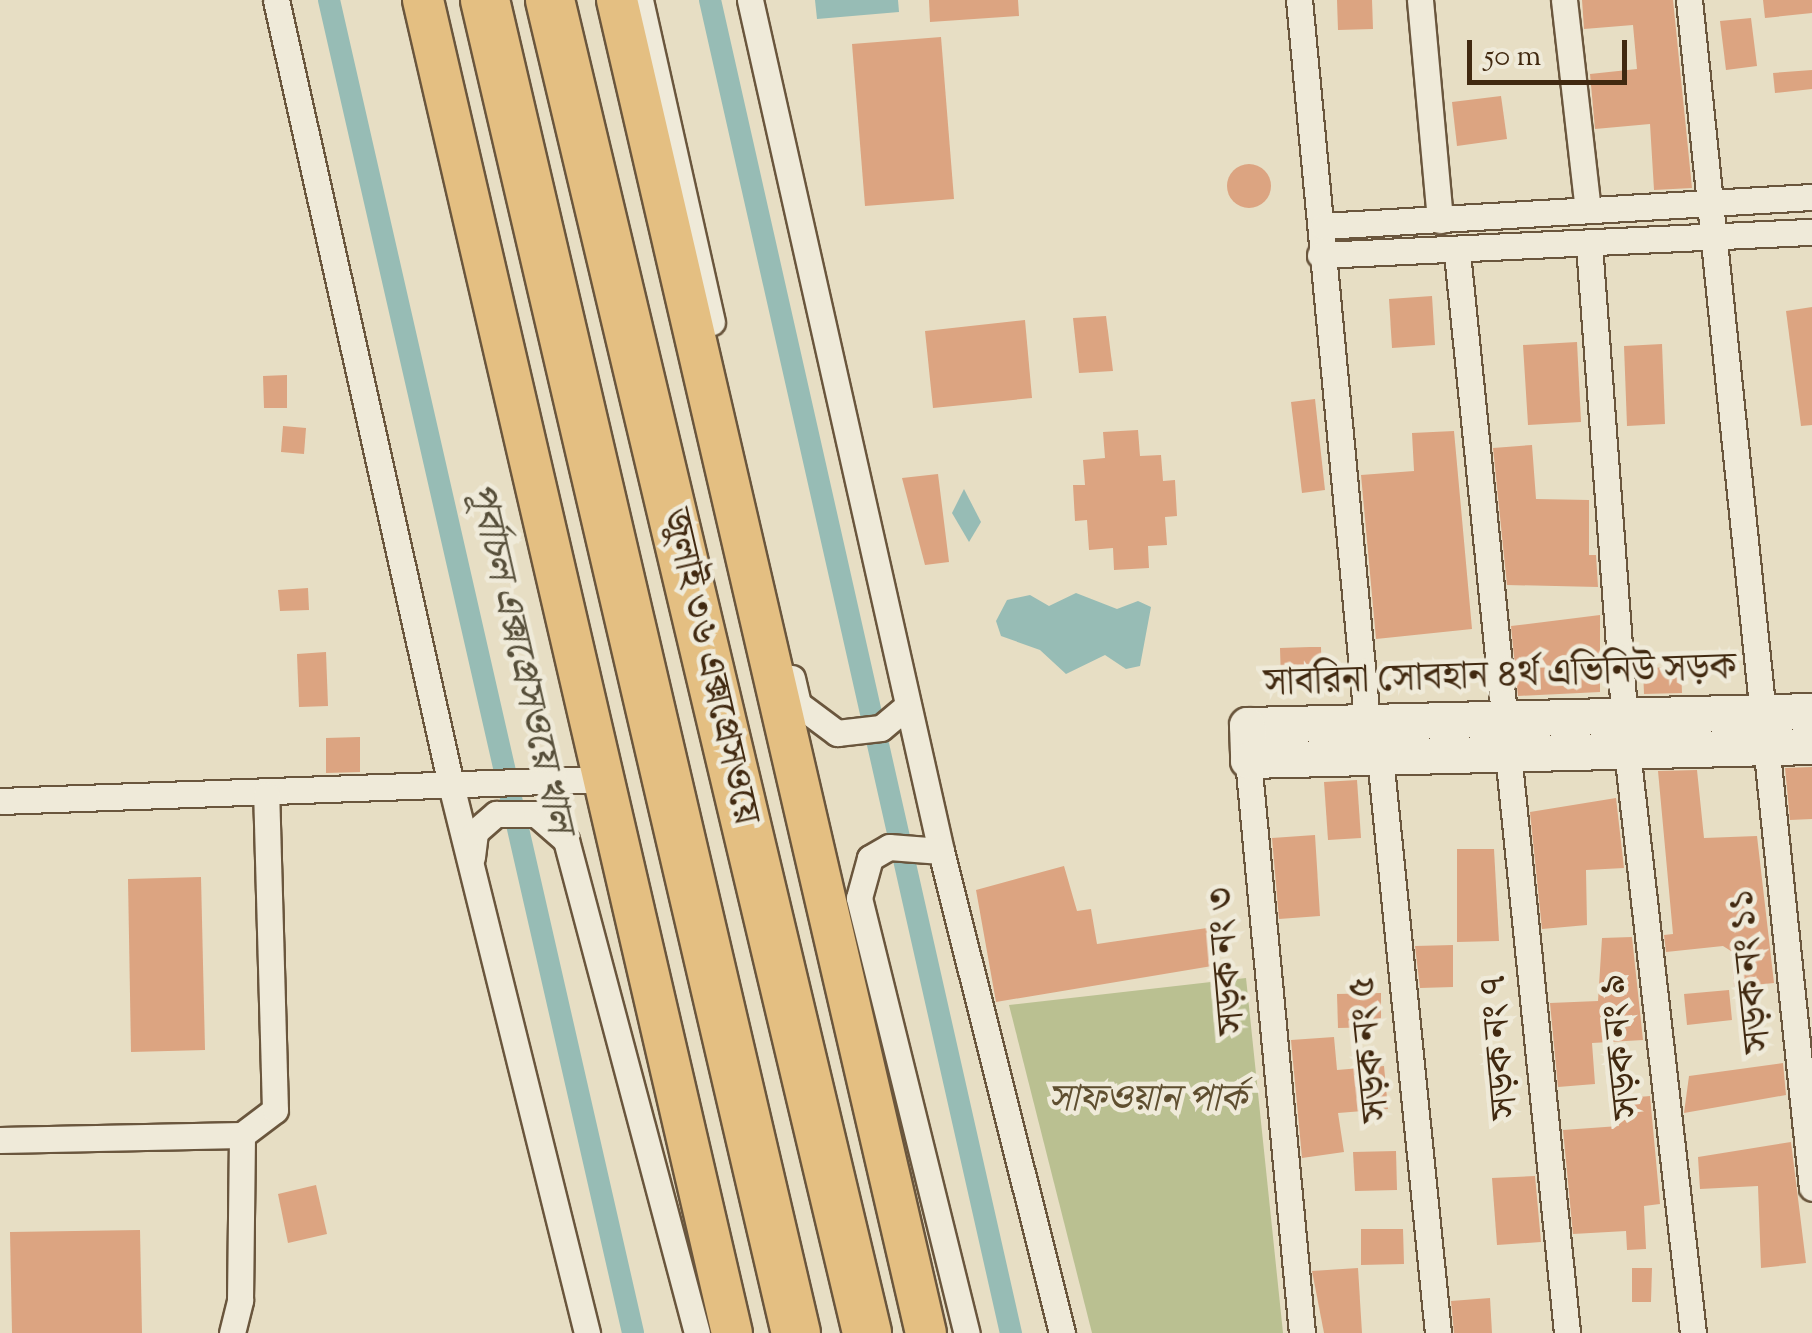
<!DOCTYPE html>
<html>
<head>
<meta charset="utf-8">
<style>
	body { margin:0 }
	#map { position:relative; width:1812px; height:1333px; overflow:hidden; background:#e7dec4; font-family:"Sorts Mill Goudy","Noto Serif Bengali",serif }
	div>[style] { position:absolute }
	.green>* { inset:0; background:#bac091 }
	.water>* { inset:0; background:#97bcb5 }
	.canal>* { height:22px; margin:-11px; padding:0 11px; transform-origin:11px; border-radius:11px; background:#97bcb5 }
	.building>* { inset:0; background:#dca481 }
	.round { border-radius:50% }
	.roads { filter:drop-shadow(2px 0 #6a563d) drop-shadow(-2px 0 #6a563d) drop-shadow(0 2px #6a563d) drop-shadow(0 -2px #6a563d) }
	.street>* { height:25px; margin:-12.5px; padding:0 12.5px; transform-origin:12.5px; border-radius:12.5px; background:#efead9 }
	.secondary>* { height:35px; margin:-17.5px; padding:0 17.5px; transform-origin:17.5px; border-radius:17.5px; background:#efead9 }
	.primary>* { height:40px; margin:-20px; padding:0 20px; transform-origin:20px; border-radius:20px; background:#e4bf82 }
	.highway>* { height:48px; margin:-24px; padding:0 24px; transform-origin:24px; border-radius:24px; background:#e4bf82 }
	span { translate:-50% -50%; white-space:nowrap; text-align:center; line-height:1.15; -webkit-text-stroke:9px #efead9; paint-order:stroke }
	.street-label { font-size:38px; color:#412910 }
	.park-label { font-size:38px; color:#5f4f30; font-style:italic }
	.water-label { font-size:40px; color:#564e39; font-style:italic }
	.scale { position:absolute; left:1467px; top:40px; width:160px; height:45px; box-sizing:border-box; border:5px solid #412910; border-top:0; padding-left:12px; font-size:30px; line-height:35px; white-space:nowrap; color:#412910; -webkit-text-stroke:8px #efead9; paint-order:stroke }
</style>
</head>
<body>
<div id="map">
	<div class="green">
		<div style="clip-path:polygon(1246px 978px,1283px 1333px,1092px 1333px,1009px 1005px)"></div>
	</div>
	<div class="water">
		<div style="clip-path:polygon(815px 0,898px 0,899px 12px,817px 19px)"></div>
		<div style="clip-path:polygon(964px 489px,981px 522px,969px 542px,952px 513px)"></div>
		<div style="clip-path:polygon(1076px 593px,1117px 609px,1138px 601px,1151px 607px,1140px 666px,1126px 669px,1105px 655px,1066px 674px,1040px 650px,1001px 636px,996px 621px,1007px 600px,1030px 595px,1049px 606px)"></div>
	</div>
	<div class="canal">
		<div style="left:329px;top:0;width:1367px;rotate:77.15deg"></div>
		<div style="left:710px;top:0;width:1367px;rotate:77.28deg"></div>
	</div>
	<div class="building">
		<div style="clip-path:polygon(929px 0,1018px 0,1019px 16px,930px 22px)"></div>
		<div style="clip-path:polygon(1337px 0,1372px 0,1373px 29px,1338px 30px)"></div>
		<div style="clip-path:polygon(1582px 0,1673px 0,1692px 188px,1654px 190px,1650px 124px,1595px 129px,1590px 74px,1637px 69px,1633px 25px,1584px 29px)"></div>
		<div style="clip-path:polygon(1763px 0,1812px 0,1812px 13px,1765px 18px)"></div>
		<div style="clip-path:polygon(1751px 18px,1757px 66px,1726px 70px,1720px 21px)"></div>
		<div style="clip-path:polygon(941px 37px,954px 199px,865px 206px,852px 44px)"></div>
		<div style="clip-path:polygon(1812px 70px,1812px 89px,1775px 93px,1773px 73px)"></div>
		<div style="clip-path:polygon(1501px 96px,1507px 139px,1457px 146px,1452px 102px)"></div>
		<div class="round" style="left:1227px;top:164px;width:44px;height:44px"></div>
		<div style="clip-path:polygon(1432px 296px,1435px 345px,1392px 348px,1389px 299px)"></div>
		<div style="clip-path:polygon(1812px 307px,1812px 425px,1801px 426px,1786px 311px)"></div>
		<div style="clip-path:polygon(1106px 316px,1113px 371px,1079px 373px,1073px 318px)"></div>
		<div style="clip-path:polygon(1025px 320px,1032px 398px,933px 408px,925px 331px)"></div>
		<div style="clip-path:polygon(1577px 342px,1581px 422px,1528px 425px,1523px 345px)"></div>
		<div style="clip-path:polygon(1662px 344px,1665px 424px,1627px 426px,1624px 346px)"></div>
		<div style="clip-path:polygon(287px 375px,287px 408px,264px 408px,263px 376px)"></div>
		<div style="clip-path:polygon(1315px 399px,1325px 490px,1302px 493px,1291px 402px)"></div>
		<div style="clip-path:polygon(283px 426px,306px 428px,304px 454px,281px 452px)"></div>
		<div style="clip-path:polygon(1138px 430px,1140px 456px,1161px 455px,1163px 481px,1175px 480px,1177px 516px,1165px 517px,1167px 545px,1148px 546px,1149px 568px,1114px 570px,1113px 548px,1089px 550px,1087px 520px,1075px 521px,1073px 485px,1085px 485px,1083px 460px,1105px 458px,1103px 432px)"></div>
		<div style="clip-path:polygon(1454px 431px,1472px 629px,1376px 639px,1361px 475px,1414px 471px,1412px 433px)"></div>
		<div style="clip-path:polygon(1532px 445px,1536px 499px,1589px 500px,1589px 555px,1596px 555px,1598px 587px,1507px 585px,1493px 448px)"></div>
		<div style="clip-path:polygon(938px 474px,949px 562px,925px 565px,902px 478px)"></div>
		<div style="clip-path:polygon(308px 588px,309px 610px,280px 611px,278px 590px)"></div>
		<div style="clip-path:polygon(1600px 615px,1600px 692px,1518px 696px,1511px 626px)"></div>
		<div style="clip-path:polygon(1310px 647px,1321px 647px,1322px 681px,1281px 682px,1280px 648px)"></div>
		<div style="clip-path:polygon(326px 652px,328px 706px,299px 707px,297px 654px)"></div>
		<div style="clip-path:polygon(1681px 667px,1682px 693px,1644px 694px,1643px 668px)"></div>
		<div style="clip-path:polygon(360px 737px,360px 772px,326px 773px,326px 738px)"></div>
		<div style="clip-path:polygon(1812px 767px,1812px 819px,1790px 820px,1785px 768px)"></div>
		<div style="clip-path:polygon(1697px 770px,1704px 838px,1757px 836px,1774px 983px,1734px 987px,1731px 951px,1723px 946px,1666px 952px,1664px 935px,1673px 934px,1658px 771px)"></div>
		<div style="clip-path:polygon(1357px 780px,1361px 838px,1328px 840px,1324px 782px)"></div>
		<div style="clip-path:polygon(1616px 798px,1624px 868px,1586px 870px,1587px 925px,1542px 929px,1530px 812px)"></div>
		<div style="clip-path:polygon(1315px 835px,1320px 916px,1279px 919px,1272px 838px)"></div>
		<div style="clip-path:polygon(1457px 849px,1494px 849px,1499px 941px,1457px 942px)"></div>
		<div style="clip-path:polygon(1064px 866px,1077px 911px,1091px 909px,1097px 944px,1207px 928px,1212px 966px,996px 1002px,976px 890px)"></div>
		<div style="clip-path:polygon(201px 877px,205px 1050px,131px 1052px,128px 879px)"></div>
		<div style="clip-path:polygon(1632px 937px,1643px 1040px,1592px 1043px,1595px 1084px,1558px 1087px,1550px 1003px,1598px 1001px,1602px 938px)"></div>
		<div style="clip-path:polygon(1453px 945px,1453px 987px,1420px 988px,1415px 946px)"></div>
		<div style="clip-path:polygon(1729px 990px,1732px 1020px,1687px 1025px,1684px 994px)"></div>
		<div style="clip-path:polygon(1381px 993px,1381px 1027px,1338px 1028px,1337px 994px)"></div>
		<div style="clip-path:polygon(1334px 1037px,1337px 1070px,1384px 1066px,1388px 1109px,1338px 1113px,1344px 1152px,1302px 1158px,1291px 1040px)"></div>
		<div style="clip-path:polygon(1783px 1063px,1786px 1095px,1684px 1113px,1689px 1076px)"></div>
		<div style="clip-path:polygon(1650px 1096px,1660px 1204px,1644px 1206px,1646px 1249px,1627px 1250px,1626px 1231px,1573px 1234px,1563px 1130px,1619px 1126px,1616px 1099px)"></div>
		<div style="clip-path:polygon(1791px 1142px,1806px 1263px,1761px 1268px,1758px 1186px,1700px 1189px,1698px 1157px)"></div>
		<div style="clip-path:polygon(1396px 1151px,1397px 1190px,1355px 1191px,1353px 1152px)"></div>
		<div style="clip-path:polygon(1535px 1176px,1541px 1242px,1497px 1245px,1492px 1178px)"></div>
		<div style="clip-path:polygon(316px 1185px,327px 1234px,288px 1243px,278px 1194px)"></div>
		<div style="clip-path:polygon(1361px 1229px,1403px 1229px,1404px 1264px,1361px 1265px)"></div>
		<div style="clip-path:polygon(140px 1230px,142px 1333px,12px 1333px,10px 1232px)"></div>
		<div style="clip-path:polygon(1358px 1268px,1362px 1333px,1324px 1333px,1312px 1271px)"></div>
		<div style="clip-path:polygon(1632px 1268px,1652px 1268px,1651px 1302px,1632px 1302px)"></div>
		<div style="clip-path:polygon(1490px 1298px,1492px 1333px,1454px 1333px,1451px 1301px)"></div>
	</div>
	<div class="roads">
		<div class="street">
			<div style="left:276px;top:0;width:808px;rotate:77.43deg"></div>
			<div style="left:452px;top:789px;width:561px;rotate:76.06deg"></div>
			<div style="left:640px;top:0;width:330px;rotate:77.4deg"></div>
			<div style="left:750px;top:0;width:872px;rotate:77.35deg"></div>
			<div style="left:941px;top:851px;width:497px;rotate:75.9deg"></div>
			<div style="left:1299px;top:0;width:724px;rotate:84.61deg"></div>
			<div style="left:1420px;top:0;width:221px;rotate:84.8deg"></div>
			<div style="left:1564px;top:0;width:211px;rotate:83.5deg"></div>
			<div style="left:1689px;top:0;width:1194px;rotate:84.09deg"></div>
			<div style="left:1323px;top:226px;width:490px;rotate:-3.4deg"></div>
			<div style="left:1589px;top:245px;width:507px;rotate:85.71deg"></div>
			<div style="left:1627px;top:751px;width:586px;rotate:83.53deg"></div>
			<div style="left:1457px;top:253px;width:1086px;rotate:84.18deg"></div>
			<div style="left:1320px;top:255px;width:493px;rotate:-2.7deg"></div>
			<div style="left:792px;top:678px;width:27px;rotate:77deg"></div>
			<div style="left:798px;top:704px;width:49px;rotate:36.6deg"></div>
			<div style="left:837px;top:733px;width:44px;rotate:-6.5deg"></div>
			<div style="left:881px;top:728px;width:35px;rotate:-40deg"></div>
			<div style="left:1380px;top:757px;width:579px;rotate:84.25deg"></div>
			<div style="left:1248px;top:760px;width:576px;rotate:84.62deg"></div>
			<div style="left:0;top:801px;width:601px;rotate:-2.1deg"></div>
			<div style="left:941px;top:851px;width:52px;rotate:-175.6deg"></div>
			<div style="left:889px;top:847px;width:22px;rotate:150deg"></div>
			<div style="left:870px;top:858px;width:41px;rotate:105.4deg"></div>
			<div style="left:859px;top:898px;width:448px;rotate:76.1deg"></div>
			<div style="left:472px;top:857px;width:25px;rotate:-83deg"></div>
			<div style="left:475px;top:832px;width:28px;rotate:-41deg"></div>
			<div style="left:496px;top:814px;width:40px"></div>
			<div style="left:536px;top:814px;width:40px;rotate:41deg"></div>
			<div style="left:566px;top:840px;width:510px;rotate:75.12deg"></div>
			<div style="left:0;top:1140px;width:242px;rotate:-1.2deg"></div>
			<div style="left:242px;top:1135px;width:41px;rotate:-37.1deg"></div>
			<div style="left:275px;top:1110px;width:316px;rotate:-91.6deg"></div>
			<div style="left:232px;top:1333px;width:34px;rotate:-76deg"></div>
			<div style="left:240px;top:1300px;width:165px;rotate:-89.3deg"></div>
		</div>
		<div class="secondary">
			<div style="left:1812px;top:711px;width:565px;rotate:178.58deg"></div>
			<div style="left:1247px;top:725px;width:35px;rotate:88deg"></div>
			<div style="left:1248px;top:760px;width:564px;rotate:-1.42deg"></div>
		</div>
		<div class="primary">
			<div style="left:423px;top:0;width:1368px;rotate:76.95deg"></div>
			<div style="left:617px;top:0;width:1368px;rotate:76.95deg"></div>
		</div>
		<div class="highway">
			<div style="left:485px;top:0;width:1369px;rotate:76.87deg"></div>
			<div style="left:550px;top:0;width:1370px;rotate:76.62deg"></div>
		</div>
	</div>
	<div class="street-label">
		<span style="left:708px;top:667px;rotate:77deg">জুলাই ৩৬ এক্সপ্রেসওয়ে</span>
		<span style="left:1500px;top:678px;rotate:-2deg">সাবরিনা সোবহান ৪র্থ এভিনিউ সড়ক</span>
		<span style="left:1229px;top:960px;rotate:-95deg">সড়ক নং ৩</span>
		<span style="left:1753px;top:971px;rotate:-96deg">সড়ক নং ১১</span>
		<span style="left:1623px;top:1046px;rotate:-96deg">সড়ক নং ৯</span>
		<span style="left:1502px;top:1047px;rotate:-95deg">সড়ক নং ৭</span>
		<span style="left:1372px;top:1049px;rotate:-96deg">সড়ক নং ৫</span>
	</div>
	<div class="park-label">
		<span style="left:1147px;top:1102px">সাফওয়ান পার্ক</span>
	</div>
	<div class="water-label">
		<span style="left:518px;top:658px;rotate:77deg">পূর্বাচল এক্সপ্রেসওয়ে খাল</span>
	</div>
	<div class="scale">50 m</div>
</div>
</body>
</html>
